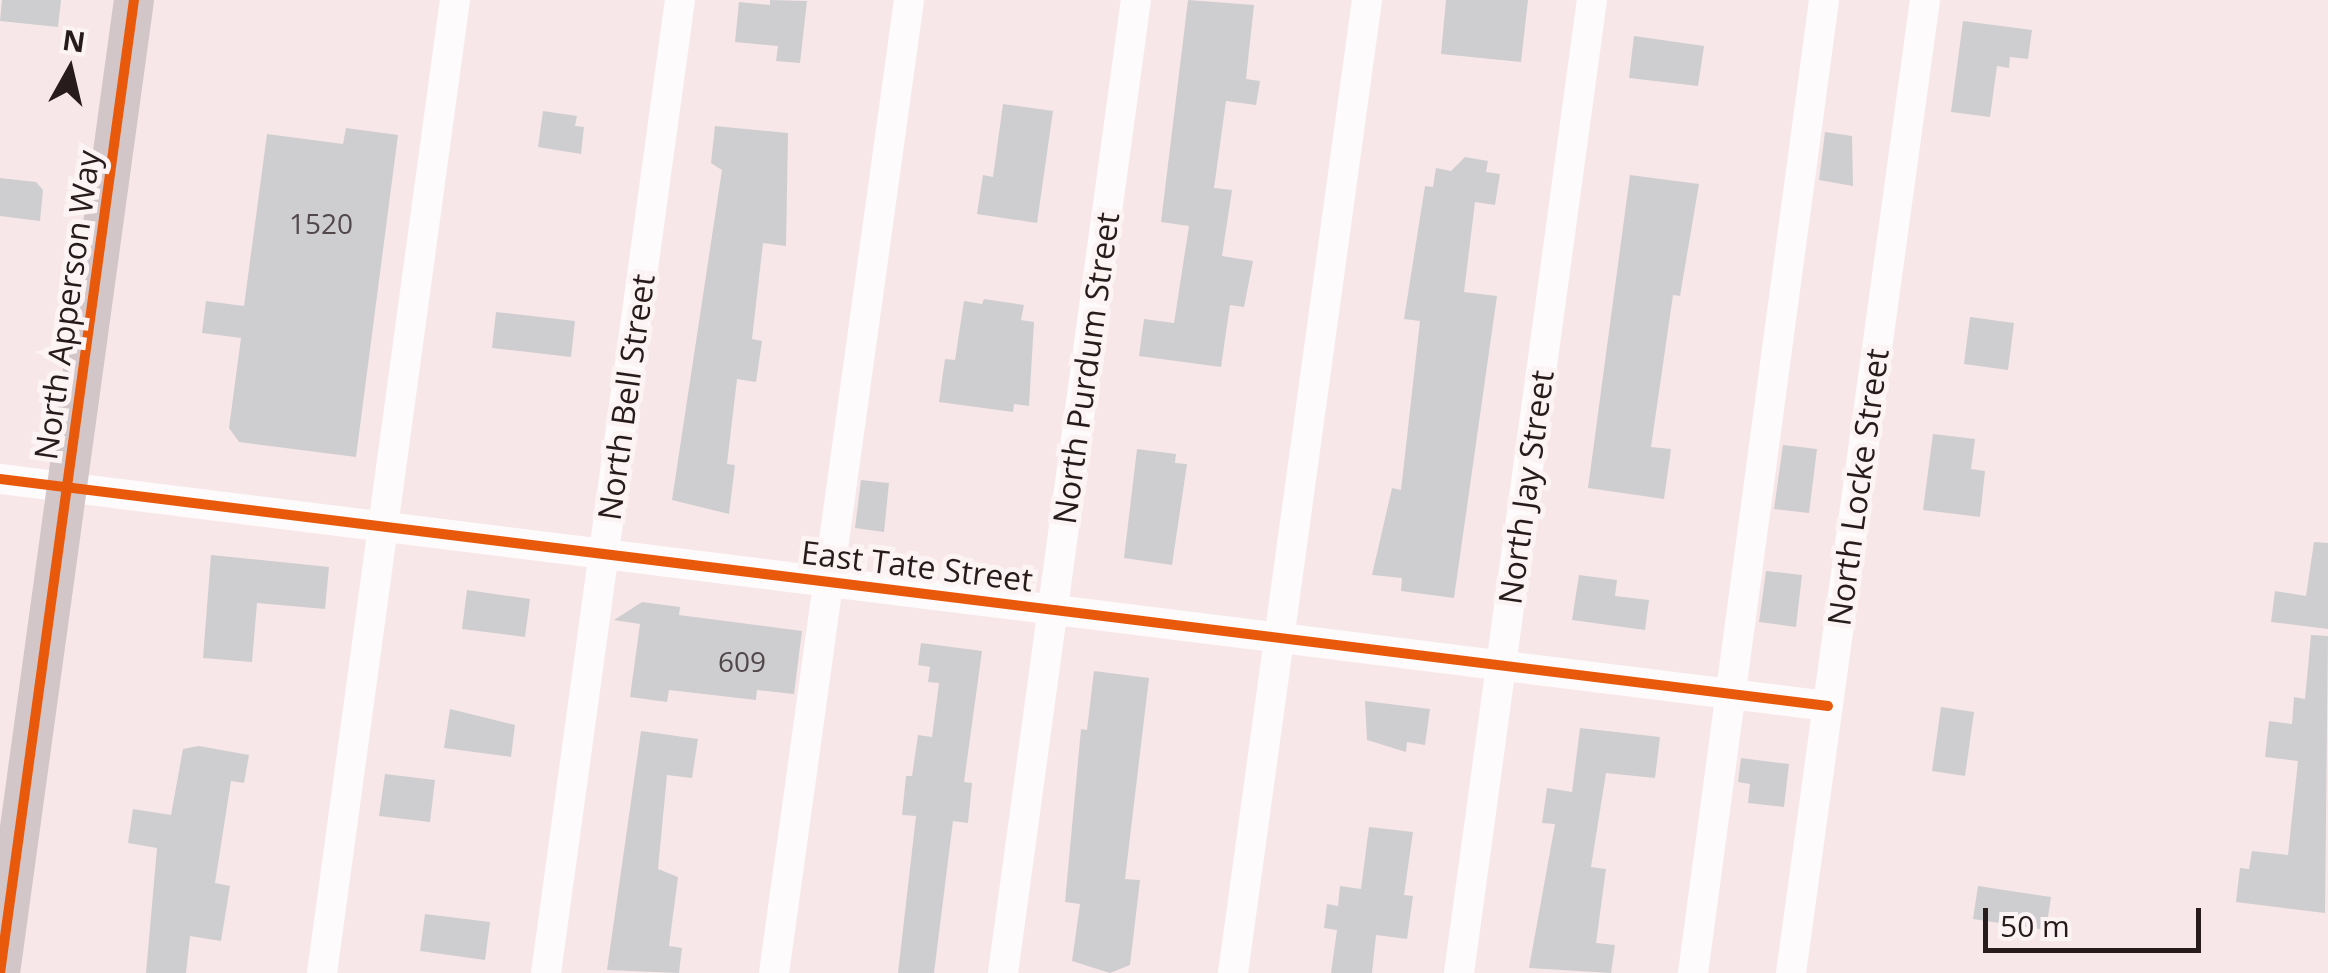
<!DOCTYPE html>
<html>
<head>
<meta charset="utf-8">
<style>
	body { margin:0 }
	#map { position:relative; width:2328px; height:973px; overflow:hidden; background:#f8e7e8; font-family:"Open Sans",sans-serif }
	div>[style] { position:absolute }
	.building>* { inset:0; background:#ceced0 }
	.minor>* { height:30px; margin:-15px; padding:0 15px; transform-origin:15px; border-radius:15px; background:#fefbfc }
	.major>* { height:40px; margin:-20px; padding:0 20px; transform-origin:20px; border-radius:20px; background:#d2c6c8 }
	.cycleway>* { height:10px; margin:-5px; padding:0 5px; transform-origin:5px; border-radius:5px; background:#e8590c }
	span { translate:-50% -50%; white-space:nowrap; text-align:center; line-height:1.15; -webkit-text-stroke:10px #fcf4f4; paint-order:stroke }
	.number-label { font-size:28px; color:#524849 }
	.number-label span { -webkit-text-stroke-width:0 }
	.street-label { font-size:32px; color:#281b1c }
	.north { position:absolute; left:20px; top:20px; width:100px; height:100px; -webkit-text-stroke:8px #fcf4f4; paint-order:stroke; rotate:8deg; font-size:28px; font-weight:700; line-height:40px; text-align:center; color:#281b1c }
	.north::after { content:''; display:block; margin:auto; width:35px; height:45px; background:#281b1c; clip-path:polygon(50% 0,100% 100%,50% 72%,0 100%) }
	.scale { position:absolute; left:1983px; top:908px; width:218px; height:45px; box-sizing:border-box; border:5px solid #281b1c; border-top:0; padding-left:12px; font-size:30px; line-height:35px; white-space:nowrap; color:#281b1c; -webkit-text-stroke:8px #fcf4f4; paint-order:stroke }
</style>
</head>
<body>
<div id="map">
	<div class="building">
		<div style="clip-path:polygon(2px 0,61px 0,58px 27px,0 21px)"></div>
		<div style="clip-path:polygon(770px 0,807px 1px,800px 63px,776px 61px,778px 46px,735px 42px,739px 2px,770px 5px)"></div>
		<div style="clip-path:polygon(1188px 0,1254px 5px,1246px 79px,1260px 81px,1256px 105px,1226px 101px,1214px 188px,1232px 190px,1222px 256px,1253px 261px,1244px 307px,1230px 305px,1221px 367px,1139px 356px,1144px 319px,1174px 323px,1189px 226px,1161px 222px)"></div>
		<div style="clip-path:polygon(1446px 0,1528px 0,1521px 62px,1441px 54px)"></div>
		<div style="clip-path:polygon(1963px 21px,2032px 30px,2028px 59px,2010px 57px,2009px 68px,1997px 66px,1990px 117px,1951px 112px)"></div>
		<div style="clip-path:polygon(1634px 36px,1704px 46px,1698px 86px,1629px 78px)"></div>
		<div style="clip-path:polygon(1003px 104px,1053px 111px,1037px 223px,977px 214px,983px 175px,993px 177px)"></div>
		<div style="clip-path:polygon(543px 111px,577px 116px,575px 126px,584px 127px,581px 154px,538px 147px)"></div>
		<div style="clip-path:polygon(715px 126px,788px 133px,786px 246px,763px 243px,752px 339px,762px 341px,756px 382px,737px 379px,727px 464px,735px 465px,729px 514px,672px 500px,722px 170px,711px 163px)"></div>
		<div style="clip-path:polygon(346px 128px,398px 135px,356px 457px,239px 442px,229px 428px,241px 338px,202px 333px,206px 301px,244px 306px,267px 134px,343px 144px)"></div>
		<div style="clip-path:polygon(1825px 132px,1852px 136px,1853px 186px,1819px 180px)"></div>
		<div style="clip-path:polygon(1465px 157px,1488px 161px,1486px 172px,1500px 174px,1495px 205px,1475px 202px,1464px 292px,1497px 296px,1454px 598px,1401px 591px,1402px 578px,1372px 575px,1392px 488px,1401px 490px,1420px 321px,1404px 319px,1425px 186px,1433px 187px,1436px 168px,1451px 171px)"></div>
		<div style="clip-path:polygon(1630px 175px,1699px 184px,1680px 296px,1673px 295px,1651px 447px,1671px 449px,1664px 499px,1588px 488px)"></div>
		<div style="clip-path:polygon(0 178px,36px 182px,43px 190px,40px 221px,0 216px)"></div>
		<div style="clip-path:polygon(984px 299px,1024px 305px,1021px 320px,1034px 322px,1029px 406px,1014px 404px,1013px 412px,939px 402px,945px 359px,955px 360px,964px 301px,982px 304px)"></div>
		<div style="clip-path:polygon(496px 312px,575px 321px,571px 357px,492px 348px)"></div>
		<div style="clip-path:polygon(1970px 317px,2014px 323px,2008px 370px,1964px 364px)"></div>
		<div style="clip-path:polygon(1933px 434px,1975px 439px,1971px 469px,1985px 471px,1980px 517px,1923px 510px)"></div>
		<div style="clip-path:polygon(1783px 445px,1817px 449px,1809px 513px,1774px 509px)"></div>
		<div style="clip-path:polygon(1137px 449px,1176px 454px,1175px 463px,1187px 464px,1172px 565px,1124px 558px)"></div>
		<div style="clip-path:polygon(861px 480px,889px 483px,884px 532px,855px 528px)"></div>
		<div style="clip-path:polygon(2314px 542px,2328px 543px,2328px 629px,2271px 622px,2275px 591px,2306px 596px)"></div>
		<div style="clip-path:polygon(211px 555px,329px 567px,325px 609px,257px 603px,252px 662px,203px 658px)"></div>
		<div style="clip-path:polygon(1766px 571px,1802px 575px,1796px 627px,1759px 622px)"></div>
		<div style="clip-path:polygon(1579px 575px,1617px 580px,1615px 596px,1649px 600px,1645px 630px,1572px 620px)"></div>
		<div style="clip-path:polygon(467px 590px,530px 599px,525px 637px,462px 629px)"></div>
		<div style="clip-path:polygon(642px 602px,680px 607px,679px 615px,802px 631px,794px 694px,757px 690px,756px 700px,669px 690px,667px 702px,630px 697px,640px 624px,614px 620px)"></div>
		<div style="clip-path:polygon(2311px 635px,2328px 636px,2325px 913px,2236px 902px,2240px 868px,2249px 869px,2252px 851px,2288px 855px,2298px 761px,2265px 757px,2269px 721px,2292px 724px,2294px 697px,2305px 699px)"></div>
		<div style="clip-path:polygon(921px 643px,982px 651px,964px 782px,972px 783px,968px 823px,953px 821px,934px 973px,898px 973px,916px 816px,902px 815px,906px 776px,912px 776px,918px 735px,932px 737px,939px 683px,928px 682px,930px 667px,918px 665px)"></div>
		<div style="clip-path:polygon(1094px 671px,1149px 678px,1125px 879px,1140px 880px,1130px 965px,1110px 973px,1072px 961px,1080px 904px,1065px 902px,1081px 729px,1087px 730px)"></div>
		<div style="clip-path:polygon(1365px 701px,1430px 709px,1425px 745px,1407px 742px,1406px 752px,1367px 740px)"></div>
		<div style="clip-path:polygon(1941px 707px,1974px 712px,1965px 776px,1932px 771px)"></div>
		<div style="clip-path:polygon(450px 709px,515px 725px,511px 757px,444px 748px)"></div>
		<div style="clip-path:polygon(1580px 728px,1660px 737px,1655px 778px,1606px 773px,1591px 867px,1606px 869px,1596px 943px,1615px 945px,1611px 973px,1529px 968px,1555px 824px,1542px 823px,1547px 788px,1572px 792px)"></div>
		<div style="clip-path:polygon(641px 731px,698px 739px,692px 778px,667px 775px,658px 869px,678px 877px,669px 946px,682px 948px,679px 973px,607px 970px)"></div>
		<div style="clip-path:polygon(199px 746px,249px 755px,244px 783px,231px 781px,215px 883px,230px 886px,221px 941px,190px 936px,186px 973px,146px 973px,157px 848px,128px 843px,133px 809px,171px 815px,183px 749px)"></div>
		<div style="clip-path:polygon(1741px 758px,1789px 764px,1784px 807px,1748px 803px,1750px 784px,1738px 782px)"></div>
		<div style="clip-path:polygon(385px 774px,435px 780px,430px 822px,379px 816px)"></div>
		<div style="clip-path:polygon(1369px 827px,1413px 832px,1404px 895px,1413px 896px,1407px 939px,1376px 935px,1372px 973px,1331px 973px,1337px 930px,1324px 928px,1327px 904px,1338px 906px,1340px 886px,1361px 889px)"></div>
		<div style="clip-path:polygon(1978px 886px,2051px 897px,2046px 930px,1973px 919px)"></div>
		<div style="clip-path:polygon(425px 914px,490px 922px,485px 960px,420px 951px)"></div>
	</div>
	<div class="minor">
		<div style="left:0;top:479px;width:1842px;rotate:7.08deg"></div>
		<div style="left:322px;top:973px;width:982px;rotate:-82.22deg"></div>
		<div style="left:546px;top:973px;width:982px;rotate:-82.16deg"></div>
		<div style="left:774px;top:973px;width:982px;rotate:-82.1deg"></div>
		<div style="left:1003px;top:973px;width:982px;rotate:-82.22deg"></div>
		<div style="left:1233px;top:973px;width:982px;rotate:-82.16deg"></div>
		<div style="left:1459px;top:973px;width:982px;rotate:-82.22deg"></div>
		<div style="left:1693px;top:973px;width:982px;rotate:-82.33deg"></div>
		<div style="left:1791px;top:973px;width:982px;rotate:-82.16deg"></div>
	</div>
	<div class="major">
		<div style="left:0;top:973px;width:982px;rotate:-82.16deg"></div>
	</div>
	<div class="cycleway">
		<div style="left:0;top:479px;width:1842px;rotate:7.08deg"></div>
		<div style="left:0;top:973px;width:982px;rotate:-82.16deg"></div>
	</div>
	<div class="number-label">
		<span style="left:321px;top:223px">1520</span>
		<span style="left:742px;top:661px">609</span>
	</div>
	<div class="street-label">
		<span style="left:67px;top:305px;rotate:-82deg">North Apperson Way</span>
		<span style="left:1086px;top:368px;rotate:-82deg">North Purdum Street</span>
		<span style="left:626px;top:397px;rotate:-82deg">North Bell Street</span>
		<span style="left:1526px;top:487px;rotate:-82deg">North Jay Street</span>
		<span style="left:1858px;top:487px;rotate:-82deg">North Locke Street</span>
		<span style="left:917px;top:566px;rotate:7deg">East Tate Street</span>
	</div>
	<div class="north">N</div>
	<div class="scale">50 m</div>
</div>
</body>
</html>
